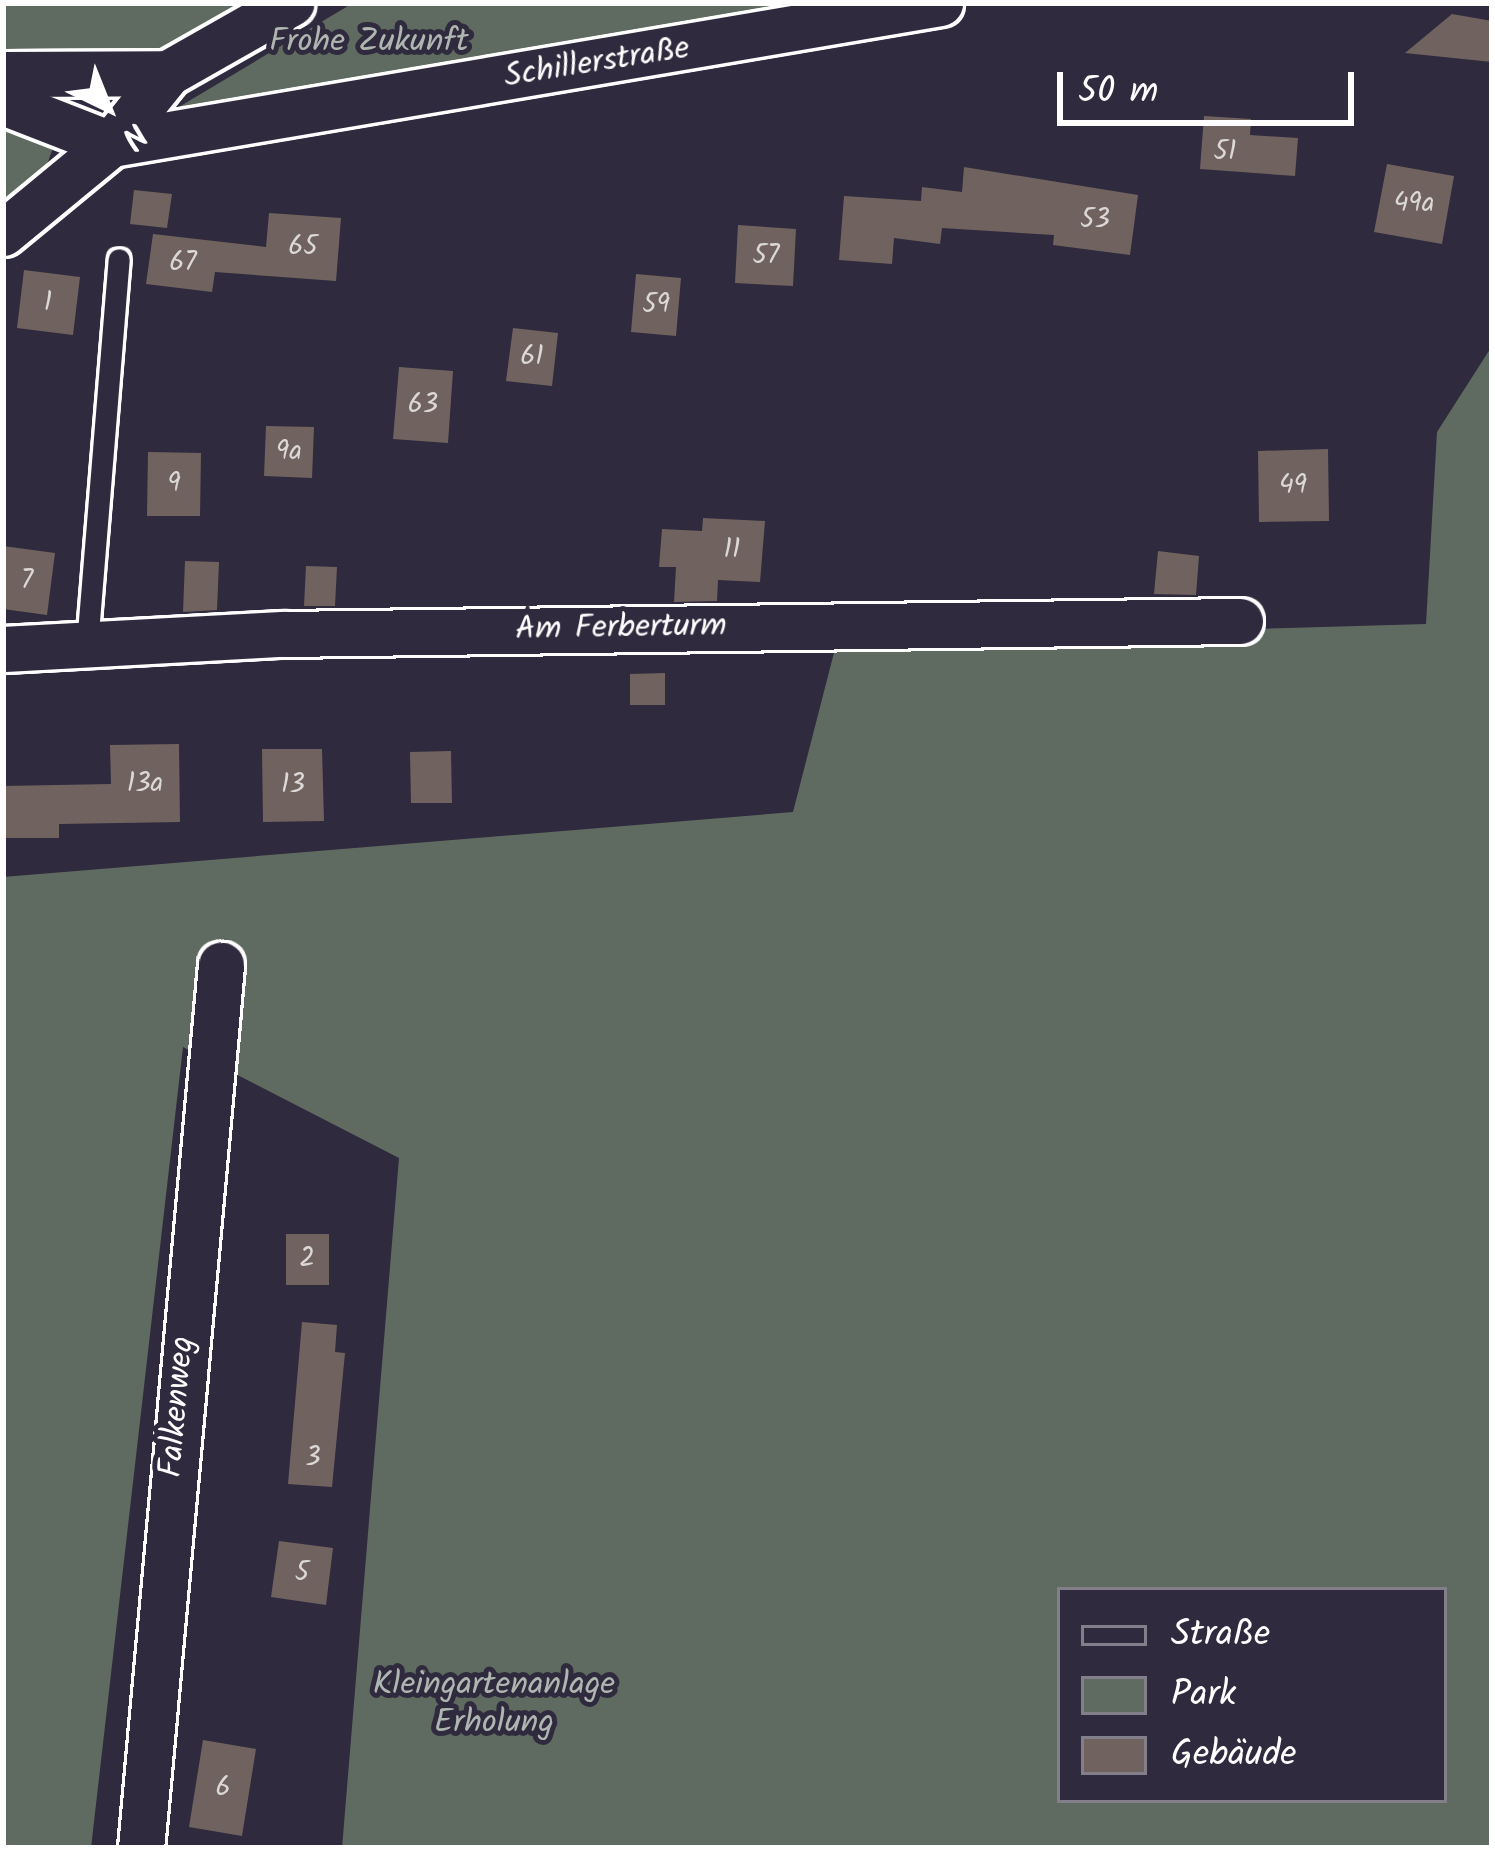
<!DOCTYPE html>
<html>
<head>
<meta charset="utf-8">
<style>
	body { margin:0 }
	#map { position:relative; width:1495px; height:1851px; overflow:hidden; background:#2f2a3d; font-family:Kalam,sans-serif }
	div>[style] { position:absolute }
	.green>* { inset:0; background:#5f6b60 }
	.building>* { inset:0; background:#70635f }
	.roads { filter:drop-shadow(3px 0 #fff) drop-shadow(-3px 0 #fff) drop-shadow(0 3px #fff) drop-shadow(0 -3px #fff) }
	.lane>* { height:21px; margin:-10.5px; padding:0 10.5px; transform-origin:10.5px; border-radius:10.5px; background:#2f2a3d }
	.street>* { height:45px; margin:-22.5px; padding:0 22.5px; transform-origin:22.5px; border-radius:22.5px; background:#2f2a3d }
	span { translate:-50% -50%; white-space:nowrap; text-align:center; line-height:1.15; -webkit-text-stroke:10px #2f2a3d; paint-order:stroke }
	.number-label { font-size:27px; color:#dbd8d7 }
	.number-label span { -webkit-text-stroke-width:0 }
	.park-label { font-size:33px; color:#afb5b0 }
	.street-label { font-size:33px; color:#fff }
	.frame { position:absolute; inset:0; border:6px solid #fff; pointer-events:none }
	.legend { position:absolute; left:1057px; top:1587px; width:390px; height:216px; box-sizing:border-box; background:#2f2a3d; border:3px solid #827f8b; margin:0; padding:15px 21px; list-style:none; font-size:36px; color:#fff }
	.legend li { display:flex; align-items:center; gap:24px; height:60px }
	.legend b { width:60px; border:3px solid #827f8b }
	.north { position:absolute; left:48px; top:48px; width:120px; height:120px; -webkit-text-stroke:9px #2f2a3d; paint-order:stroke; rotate:137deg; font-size:33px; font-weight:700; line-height:48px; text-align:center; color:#fff }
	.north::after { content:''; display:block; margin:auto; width:42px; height:54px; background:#fff; clip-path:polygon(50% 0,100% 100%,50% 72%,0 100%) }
	.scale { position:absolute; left:1057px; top:72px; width:297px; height:54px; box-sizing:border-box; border:6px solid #fff; border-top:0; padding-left:15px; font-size:36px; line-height:42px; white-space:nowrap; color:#fff; -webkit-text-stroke:9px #2f2a3d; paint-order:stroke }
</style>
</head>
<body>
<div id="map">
	<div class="green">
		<div style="clip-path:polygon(3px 3px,258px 3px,164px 59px,3px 61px)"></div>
		<div style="clip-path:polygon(353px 3px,878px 3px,162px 117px)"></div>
		<div style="clip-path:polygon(3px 113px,54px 145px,45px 170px,3px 207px)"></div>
		<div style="clip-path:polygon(evenodd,1492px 346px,1492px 1848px,342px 1848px,399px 1158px,183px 1047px,91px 1848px,3px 1848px,3px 877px,793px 812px,837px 641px,1426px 624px,1437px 432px,1492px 346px,1060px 1590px,1444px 1590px,1444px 1800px,1060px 1800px,1060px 1590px)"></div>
	</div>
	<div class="building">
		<div style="clip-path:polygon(1452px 14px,1492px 21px,1492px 62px,1405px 53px)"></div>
		<div style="clip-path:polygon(1204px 116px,1251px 119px,1250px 135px,1298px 138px,1295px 176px,1200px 169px)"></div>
		<div style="clip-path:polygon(1387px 164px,1454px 176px,1442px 244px,1374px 232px)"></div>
		<div style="clip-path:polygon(964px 167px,1138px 195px,1130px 255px,1053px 245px,1054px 235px,942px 228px,940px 244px,894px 238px,892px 264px,839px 260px,844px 196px,921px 201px,922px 187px,962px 192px)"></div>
		<div style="clip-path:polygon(134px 190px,172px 194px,167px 228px,130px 224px)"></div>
		<div style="clip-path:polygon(269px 213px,341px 218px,336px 281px,215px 272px,212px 292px,146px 284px,153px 234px,266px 247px)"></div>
		<div style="clip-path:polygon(738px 225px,796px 229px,793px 286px,735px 283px)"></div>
		<div style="clip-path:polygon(24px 270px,80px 277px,73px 335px,17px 328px)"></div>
		<div style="clip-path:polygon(636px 274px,681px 278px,676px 336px,631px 332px)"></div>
		<div style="clip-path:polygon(513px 328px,558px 333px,552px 386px,506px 381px)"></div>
		<div style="clip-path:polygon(399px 367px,453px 371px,448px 443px,393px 439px)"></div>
		<div style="clip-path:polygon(266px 426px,314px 427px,312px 478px,264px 476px)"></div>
		<div style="clip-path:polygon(1328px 449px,1329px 521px,1259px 522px,1258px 451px)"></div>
		<div style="clip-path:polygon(148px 452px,201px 453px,200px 516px,147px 516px)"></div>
		<div style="clip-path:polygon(703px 518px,765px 521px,760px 582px,718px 580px,717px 601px,674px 602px,676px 567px,659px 567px,662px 529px,702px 531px)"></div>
		<div style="clip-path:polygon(3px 546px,55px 553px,47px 615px,3px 609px)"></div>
		<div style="clip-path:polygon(1158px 551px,1199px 556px,1196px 595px,1154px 594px)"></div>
		<div style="clip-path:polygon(185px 561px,219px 562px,217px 610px,183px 612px)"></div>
		<div style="clip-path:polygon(306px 566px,337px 567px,335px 606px,304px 606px)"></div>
		<div style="clip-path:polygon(665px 673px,665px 705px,630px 705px,630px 674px)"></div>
		<div style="clip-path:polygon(179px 744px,180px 822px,59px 824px,59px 838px,3px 838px,3px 786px,111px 784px,110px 745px)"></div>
		<div style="clip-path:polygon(262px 749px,322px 749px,324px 821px,263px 822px)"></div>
		<div style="clip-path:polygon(451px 751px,452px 803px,411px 803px,410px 752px)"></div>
		<div style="clip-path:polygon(286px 1234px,329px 1234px,329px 1285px,286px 1285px)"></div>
		<div style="clip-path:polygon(302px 1322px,337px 1325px,335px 1352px,345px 1353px,332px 1487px,288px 1484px)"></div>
		<div style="clip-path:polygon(279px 1541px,333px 1548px,326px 1605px,271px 1597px)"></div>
		<div style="clip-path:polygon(203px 1740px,256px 1749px,242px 1836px,189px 1827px)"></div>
	</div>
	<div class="roads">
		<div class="lane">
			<div style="left:87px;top:645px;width:387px;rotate:-85.3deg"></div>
		</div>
		<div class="street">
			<div style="left:3px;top:74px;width:165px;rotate:-0.3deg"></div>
			<div style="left:3px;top:102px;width:116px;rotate:21.3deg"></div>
			<div style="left:111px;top:144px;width:841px;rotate:-9.65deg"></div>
			<div style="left:3px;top:233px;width:140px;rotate:-39.5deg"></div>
			<div style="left:111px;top:144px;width:91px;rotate:-51.2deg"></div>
			<div style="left:168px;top:73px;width:142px;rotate:-29.6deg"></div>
			<div style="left:3px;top:649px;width:280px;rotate:-3.1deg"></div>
			<div style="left:283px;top:634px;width:957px;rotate:-0.78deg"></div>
			<div style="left:141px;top:1848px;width:887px;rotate:-84.82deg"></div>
		</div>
	</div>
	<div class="number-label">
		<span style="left:1225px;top:152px">51</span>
		<span style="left:1414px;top:204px">49a</span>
		<span style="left:1095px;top:220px">53</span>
		<span style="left:303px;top:247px">65</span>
		<span style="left:766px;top:256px">57</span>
		<span style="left:183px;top:263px">67</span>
		<span style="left:48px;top:303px">1</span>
		<span style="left:656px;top:305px">59</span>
		<span style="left:532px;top:357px">61</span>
		<span style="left:423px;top:405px">63</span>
		<span style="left:289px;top:452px">9a</span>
		<span style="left:174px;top:484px">9</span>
		<span style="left:1293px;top:486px">49</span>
		<span style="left:732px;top:550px">11</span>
		<span style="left:27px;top:581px">7</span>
		<span style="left:145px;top:784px">13a</span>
		<span style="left:293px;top:785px">13</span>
		<span style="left:307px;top:1259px">2</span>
		<span style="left:313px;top:1458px">3</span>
		<span style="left:302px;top:1573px">5</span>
		<span style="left:223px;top:1788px">6</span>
	</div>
	<div class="park-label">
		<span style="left:369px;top:43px">Frohe Zukunft</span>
		<span style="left:494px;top:1705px">Kleingartenanlage<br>Erholung</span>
	</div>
	<div class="street-label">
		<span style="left:597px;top:64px;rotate:-9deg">Schillerstraße</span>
		<span style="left:621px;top:629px;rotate:-1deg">Am Ferberturm</span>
		<span style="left:178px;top:1407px;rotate:-85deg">Falkenweg</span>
	</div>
	<div class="frame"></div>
	<ul class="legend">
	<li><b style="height:15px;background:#2f2a3d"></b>Straße</li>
	<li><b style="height:33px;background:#5f6b60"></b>Park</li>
	<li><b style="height:33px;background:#70635f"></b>Gebäude</li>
	</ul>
	<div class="north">N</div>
	<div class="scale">50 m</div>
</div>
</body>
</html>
